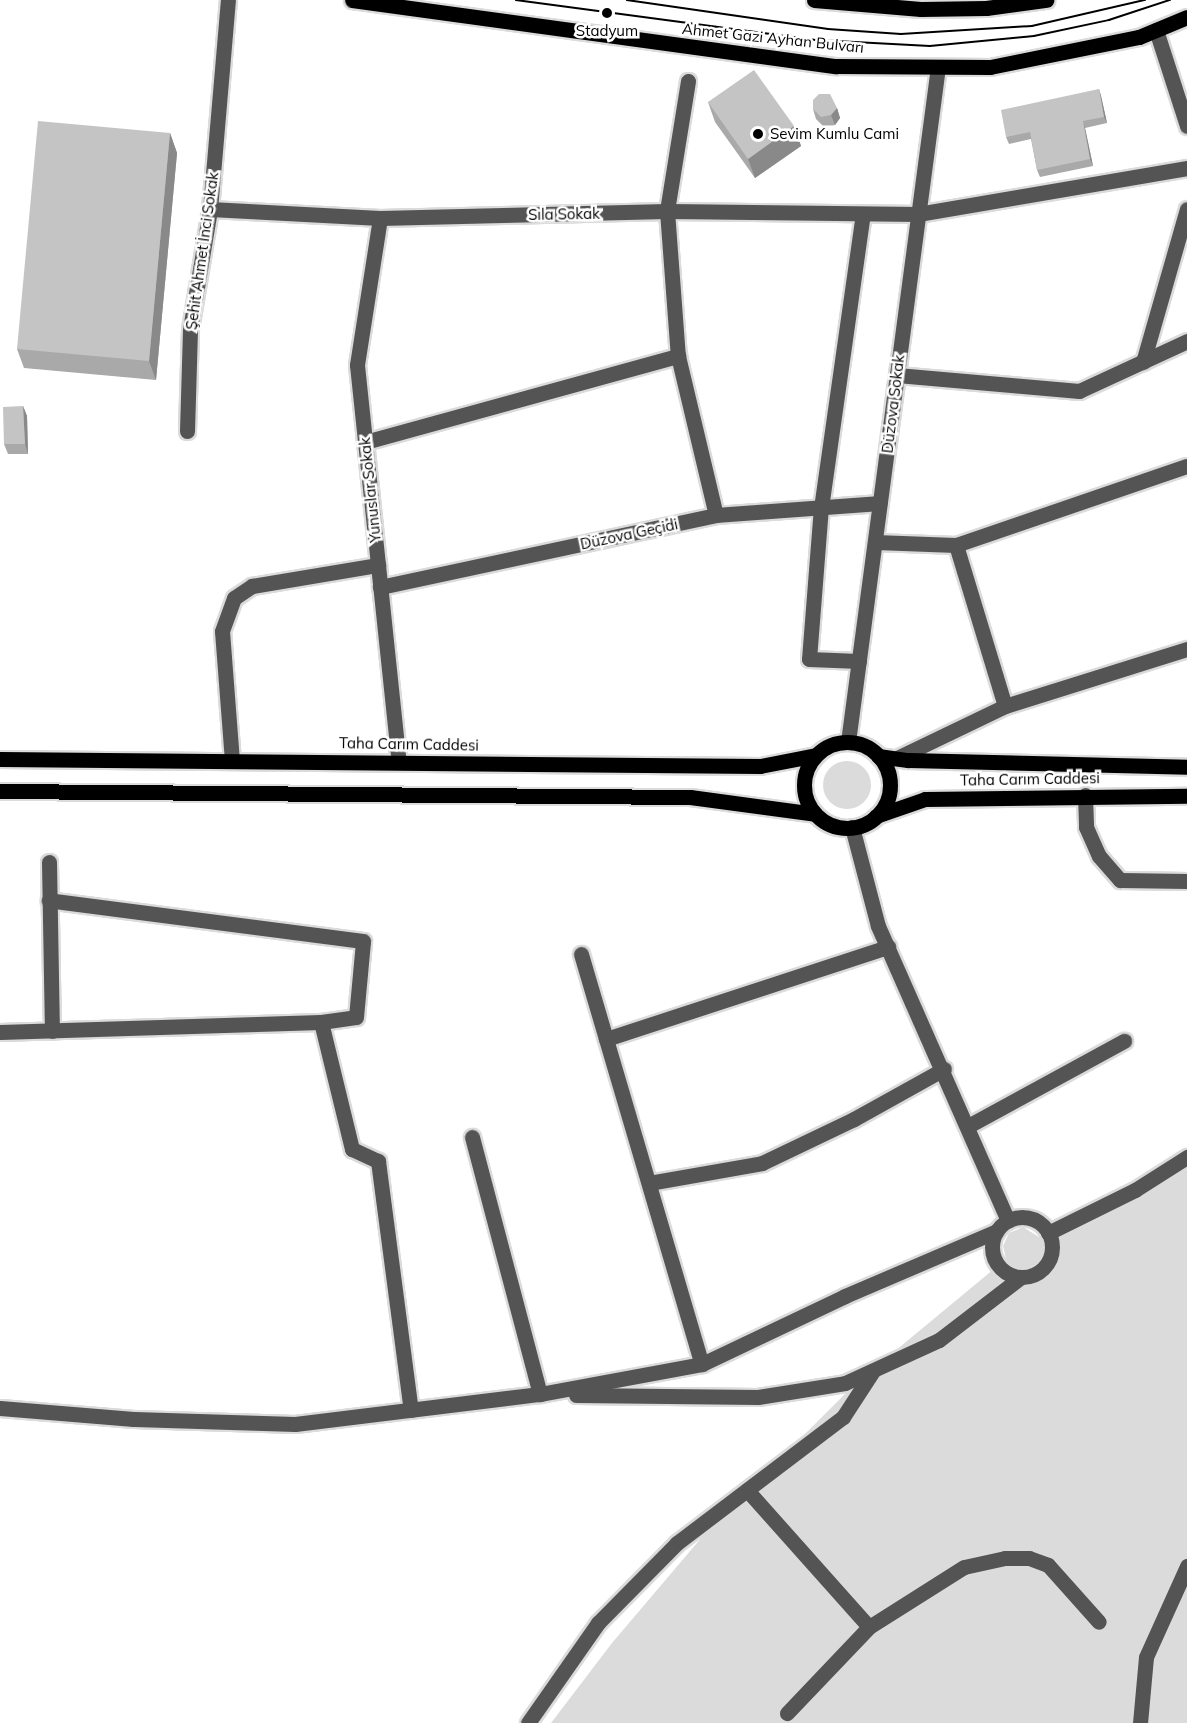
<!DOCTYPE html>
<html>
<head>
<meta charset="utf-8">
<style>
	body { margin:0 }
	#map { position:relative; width:1187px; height:1723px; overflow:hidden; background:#fff; font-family:Mulish,sans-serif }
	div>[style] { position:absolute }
	.green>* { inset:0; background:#dbdbdb }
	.round { border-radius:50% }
	.roads { filter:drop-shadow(2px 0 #dbdbdb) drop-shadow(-2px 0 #dbdbdb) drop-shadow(0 2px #dbdbdb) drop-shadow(0 -2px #dbdbdb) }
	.minor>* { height:15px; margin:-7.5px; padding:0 7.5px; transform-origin:7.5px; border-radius:7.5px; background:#545454 }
	.minor>.ring { margin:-7.5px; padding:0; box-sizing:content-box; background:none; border:15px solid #545454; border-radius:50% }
	.major>* { height:15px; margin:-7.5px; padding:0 7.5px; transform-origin:7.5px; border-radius:7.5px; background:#000 }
	.major>.ring { margin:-7.5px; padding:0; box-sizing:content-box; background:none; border:15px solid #000; border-radius:50% }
	.tram>* { height:1.5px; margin:-0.75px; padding:0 0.75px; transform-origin:0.75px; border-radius:0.75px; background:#000 }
	.wall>* { inset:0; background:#a9a9a9 }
	.shaded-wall>* { inset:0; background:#898989 }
	.building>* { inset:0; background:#c4c4c4 }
	.dots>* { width:16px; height:16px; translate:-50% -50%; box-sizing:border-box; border:3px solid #fff; border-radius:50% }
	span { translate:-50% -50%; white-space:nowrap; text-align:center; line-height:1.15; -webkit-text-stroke:5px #fff; paint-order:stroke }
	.poi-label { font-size:15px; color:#000 }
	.left { translate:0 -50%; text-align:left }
	.street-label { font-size:15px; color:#000 }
</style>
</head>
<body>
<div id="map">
	<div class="green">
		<div class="round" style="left:823px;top:761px;width:48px;height:48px"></div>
		<div style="clip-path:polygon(1187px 1156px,1187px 1723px,551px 1723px,612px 1643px,702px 1537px,854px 1385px,1006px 1259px,1003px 1246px,1009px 1233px,1023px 1227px,1039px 1237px)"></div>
	</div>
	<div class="roads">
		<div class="minor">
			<div style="left:1156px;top:30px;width:101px;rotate:72.1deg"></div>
			<div style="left:688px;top:81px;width:132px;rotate:99.2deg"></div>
			<div style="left:667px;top:211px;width:145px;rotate:85.7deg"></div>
			<div style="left:678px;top:356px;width:163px;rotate:76.6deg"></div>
			<div style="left:210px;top:209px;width:170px;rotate:3deg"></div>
			<div style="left:380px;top:218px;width:287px;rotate:-1.4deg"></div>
			<div style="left:667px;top:211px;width:251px;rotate:0.7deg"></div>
			<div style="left:918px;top:214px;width:273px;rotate:-9.7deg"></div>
			<div style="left:380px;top:218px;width:149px;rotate:98.9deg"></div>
			<div style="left:357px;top:365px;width:399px;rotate:84deg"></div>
			<div style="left:1143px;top:362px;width:159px;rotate:-74deg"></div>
			<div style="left:897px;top:375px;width:183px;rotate:5deg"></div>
			<div style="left:1079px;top:391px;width:119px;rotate:-24.8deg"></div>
			<div style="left:187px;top:431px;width:102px;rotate:-88.3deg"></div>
			<div style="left:190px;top:329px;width:122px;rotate:-80.5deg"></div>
			<div style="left:210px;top:209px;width:210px;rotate:-85.1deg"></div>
			<div style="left:365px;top:442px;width:325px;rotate:-15.4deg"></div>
			<div style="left:875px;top:542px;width:81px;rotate:2.1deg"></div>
			<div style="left:956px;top:545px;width:244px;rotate:-18.9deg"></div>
			<div style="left:956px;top:545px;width:168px;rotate:73.1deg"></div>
			<div style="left:380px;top:587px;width:344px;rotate:-12.1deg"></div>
			<div style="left:716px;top:515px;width:164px;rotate:-4.2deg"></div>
			<div style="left:859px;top:661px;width:50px;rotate:-177.7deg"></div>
			<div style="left:809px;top:659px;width:151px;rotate:-85.5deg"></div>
			<div style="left:821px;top:508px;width:297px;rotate:-81.9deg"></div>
			<div style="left:848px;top:742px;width:681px;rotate:-82.41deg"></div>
			<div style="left:897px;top:758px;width:120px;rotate:-25.7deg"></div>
			<div style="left:1005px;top:706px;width:191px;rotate:-17.4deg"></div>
			<div style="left:232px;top:761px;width:130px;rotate:-94.4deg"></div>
			<div style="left:222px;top:631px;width:35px;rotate:-70deg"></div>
			<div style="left:234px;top:598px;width:22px;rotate:-34deg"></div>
			<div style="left:252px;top:586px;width:128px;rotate:-9.5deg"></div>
			<div style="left:1085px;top:795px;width:32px;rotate:88deg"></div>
			<div style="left:1086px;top:827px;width:32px;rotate:66deg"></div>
			<div style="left:1099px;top:856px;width:32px;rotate:49deg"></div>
			<div style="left:1120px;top:880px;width:67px;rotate:0.9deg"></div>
			<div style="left:852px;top:827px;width:102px;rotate:75.3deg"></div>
			<div style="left:878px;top:926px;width:322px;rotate:66.2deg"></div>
			<div style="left:49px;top:862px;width:169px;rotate:89deg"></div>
			<div style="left:581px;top:954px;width:427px;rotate:73.6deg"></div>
			<div style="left:321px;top:1022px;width:131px;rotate:76.3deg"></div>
			<div style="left:352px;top:1149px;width:29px;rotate:25deg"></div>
			<div style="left:378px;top:1161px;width:251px;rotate:82.5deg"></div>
			<div style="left:0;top:1032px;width:321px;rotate:-1.8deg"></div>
			<div style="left:321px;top:1022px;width:35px;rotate:-8deg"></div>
			<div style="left:356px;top:1017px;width:76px;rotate:-84.7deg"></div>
			<div style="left:363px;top:941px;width:317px;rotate:-172.6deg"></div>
			<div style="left:606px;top:1039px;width:297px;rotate:-18.1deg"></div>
			<div style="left:968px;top:1126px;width:178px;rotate:-28.6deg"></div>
			<div style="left:472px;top:1137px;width:266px;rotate:75.2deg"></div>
			<div style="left:649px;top:1183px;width:115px;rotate:-10deg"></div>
			<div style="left:762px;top:1163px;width:102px;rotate:-25.6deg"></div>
			<div style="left:854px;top:1119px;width:103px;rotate:-29.1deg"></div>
			<div class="ring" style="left:992px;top:1217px;width:45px;height:45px"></div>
			<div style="left:1048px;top:1233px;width:97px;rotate:-26.3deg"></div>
			<div style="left:1135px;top:1190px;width:62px;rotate:-32.4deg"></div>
			<div style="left:576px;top:1395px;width:182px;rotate:0.6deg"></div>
			<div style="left:758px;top:1397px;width:88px;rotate:-9.1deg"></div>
			<div style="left:845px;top:1383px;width:103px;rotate:-24.6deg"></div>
			<div style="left:939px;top:1340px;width:103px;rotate:-37.5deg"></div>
			<div style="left:0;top:1408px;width:134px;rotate:4.7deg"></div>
			<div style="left:134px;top:1419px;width:161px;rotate:1.8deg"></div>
			<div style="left:295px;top:1424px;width:247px;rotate:-7deg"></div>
			<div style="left:540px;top:1394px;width:165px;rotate:-10.5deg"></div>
			<div style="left:702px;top:1364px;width:158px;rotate:-25.4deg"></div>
			<div style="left:845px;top:1296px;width:165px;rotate:-23.2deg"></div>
			<div style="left:747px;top:1490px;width:183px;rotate:48.3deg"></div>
			<div style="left:869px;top:1627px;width:119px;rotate:133.6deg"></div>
			<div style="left:869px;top:1627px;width:112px;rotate:-32.3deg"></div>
			<div style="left:964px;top:1567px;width:42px;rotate:-12.4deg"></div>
			<div style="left:1005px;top:1558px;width:24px"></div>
			<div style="left:1029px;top:1558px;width:20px;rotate:20deg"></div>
			<div style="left:1048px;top:1565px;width:76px;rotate:48.2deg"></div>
			<div style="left:528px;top:1723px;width:122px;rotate:-55deg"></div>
			<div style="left:598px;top:1623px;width:112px;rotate:-45.4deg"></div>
			<div style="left:677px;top:1543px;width:208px;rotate:-37.2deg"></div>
			<div style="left:843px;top:1417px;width:55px;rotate:-56.9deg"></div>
			<div style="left:1140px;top:1723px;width:66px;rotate:-84.8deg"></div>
			<div style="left:1146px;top:1657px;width:100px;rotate:-65.7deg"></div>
		</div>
		<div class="major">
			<div style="left:352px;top:0;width:488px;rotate:7.8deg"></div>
			<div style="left:836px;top:66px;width:154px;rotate:0.4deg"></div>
			<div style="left:990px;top:67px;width:152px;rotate:-11.4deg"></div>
			<div style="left:1139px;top:37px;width:52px;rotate:-22.6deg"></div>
			<div style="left:814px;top:0;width:107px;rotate:4.8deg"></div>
			<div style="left:921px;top:9px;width:65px;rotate:-0.9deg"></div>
			<div style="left:986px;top:8px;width:61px;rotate:-7.6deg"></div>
			<div class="ring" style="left:804px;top:742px;width:71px;height:71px"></div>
			<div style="left:878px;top:756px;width:30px;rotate:8deg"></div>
			<div style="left:908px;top:760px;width:279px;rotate:1.4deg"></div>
			<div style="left:0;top:759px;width:760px;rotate:0.53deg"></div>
			<div style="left:760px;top:766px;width:57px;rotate:-11.1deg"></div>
			<div style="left:0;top:791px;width:690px;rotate:0.5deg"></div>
			<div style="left:690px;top:797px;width:126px;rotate:7.7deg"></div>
			<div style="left:876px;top:816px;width:52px;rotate:-19.1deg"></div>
			<div style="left:925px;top:799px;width:262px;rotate:-0.7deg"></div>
		</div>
	</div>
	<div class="tram">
		<div style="left:516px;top:0;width:304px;rotate:7.6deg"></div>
		<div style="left:817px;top:40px;width:113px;rotate:3deg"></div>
		<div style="left:930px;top:46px;width:104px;rotate:-5.5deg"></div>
		<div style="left:1034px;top:36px;width:77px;rotate:-12deg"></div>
		<div style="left:1109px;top:20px;width:64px;rotate:-18.2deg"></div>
		<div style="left:627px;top:0;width:203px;rotate:8.2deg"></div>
		<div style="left:828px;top:29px;width:73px;rotate:3.9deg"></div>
		<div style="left:901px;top:34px;width:131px;rotate:-3.5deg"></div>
		<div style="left:1032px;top:26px;width:116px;rotate:-13deg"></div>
	</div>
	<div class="wall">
		<div style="clip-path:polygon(1099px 89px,1101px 96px,1107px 123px,1085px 128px,1093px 166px,1040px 177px,1037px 170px,1031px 139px,1009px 144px,1006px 137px)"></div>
		<div style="clip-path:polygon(708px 102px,794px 126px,801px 146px,755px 178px,715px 122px)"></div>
		<div style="clip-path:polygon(837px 108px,840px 118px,835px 125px,824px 127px,816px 119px,813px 109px)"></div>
		<div style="clip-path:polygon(170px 133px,177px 153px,156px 380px,24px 368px,17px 349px)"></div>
		<div style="clip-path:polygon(23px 406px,27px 416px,28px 454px,8px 454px,4px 444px)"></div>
	</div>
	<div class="shaded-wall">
		<div style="clip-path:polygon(1099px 89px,1101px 96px,1107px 123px,1104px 117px)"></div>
		<div style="clip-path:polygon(837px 108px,840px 118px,835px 125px,831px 115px)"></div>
		<div style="clip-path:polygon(1083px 121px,1085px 128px,1093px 166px,1090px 159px)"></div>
		<div style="clip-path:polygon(794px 126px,801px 146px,755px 178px,748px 159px)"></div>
		<div style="clip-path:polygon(170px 133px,177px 153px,156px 380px,149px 361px)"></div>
		<div style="clip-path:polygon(23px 406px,27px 416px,28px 454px,25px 444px)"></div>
	</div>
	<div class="building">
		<div style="clip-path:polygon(754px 70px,794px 126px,748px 159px,708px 102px)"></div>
		<div style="clip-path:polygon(1099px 89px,1104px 117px,1083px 121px,1090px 159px,1037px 170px,1030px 132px,1006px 137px,1001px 110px)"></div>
		<div style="clip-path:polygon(819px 94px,830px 94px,837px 108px,831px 115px,821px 117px,813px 109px,813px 100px)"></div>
		<div style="clip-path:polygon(38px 121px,170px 133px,149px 361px,17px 349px)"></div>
		<div style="clip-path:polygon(23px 406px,25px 444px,4px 444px,3px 407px)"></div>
	</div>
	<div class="dots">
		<div style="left:607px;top:13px;background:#000"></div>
		<div style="left:758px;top:134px;background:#000"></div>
	</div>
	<div class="poi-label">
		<span style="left:607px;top:31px">Stadyum</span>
		<span class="left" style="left:770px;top:134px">Sevim Kumlu Cami</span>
	</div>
	<div class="street-label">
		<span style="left:773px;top:38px;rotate:6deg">Ahmet Gazi Ayhan Bulvarı</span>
		<span style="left:564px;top:214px;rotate:-1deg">Sıla Sokak</span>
		<span style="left:202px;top:251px;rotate:-82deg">Şehit Ahmet İnci Sokak</span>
		<span style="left:893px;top:404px;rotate:-83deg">Düzova Sokak</span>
		<span style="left:370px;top:490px;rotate:-96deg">Yunuslar Sokak</span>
		<span style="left:629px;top:534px;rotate:-12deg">Düzova Geçidi</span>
		<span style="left:409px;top:744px;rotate:1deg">Taha Carım Caddesi</span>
		<span style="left:1030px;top:779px;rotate:-1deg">Taha Carım Caddesi</span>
	</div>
</div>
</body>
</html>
